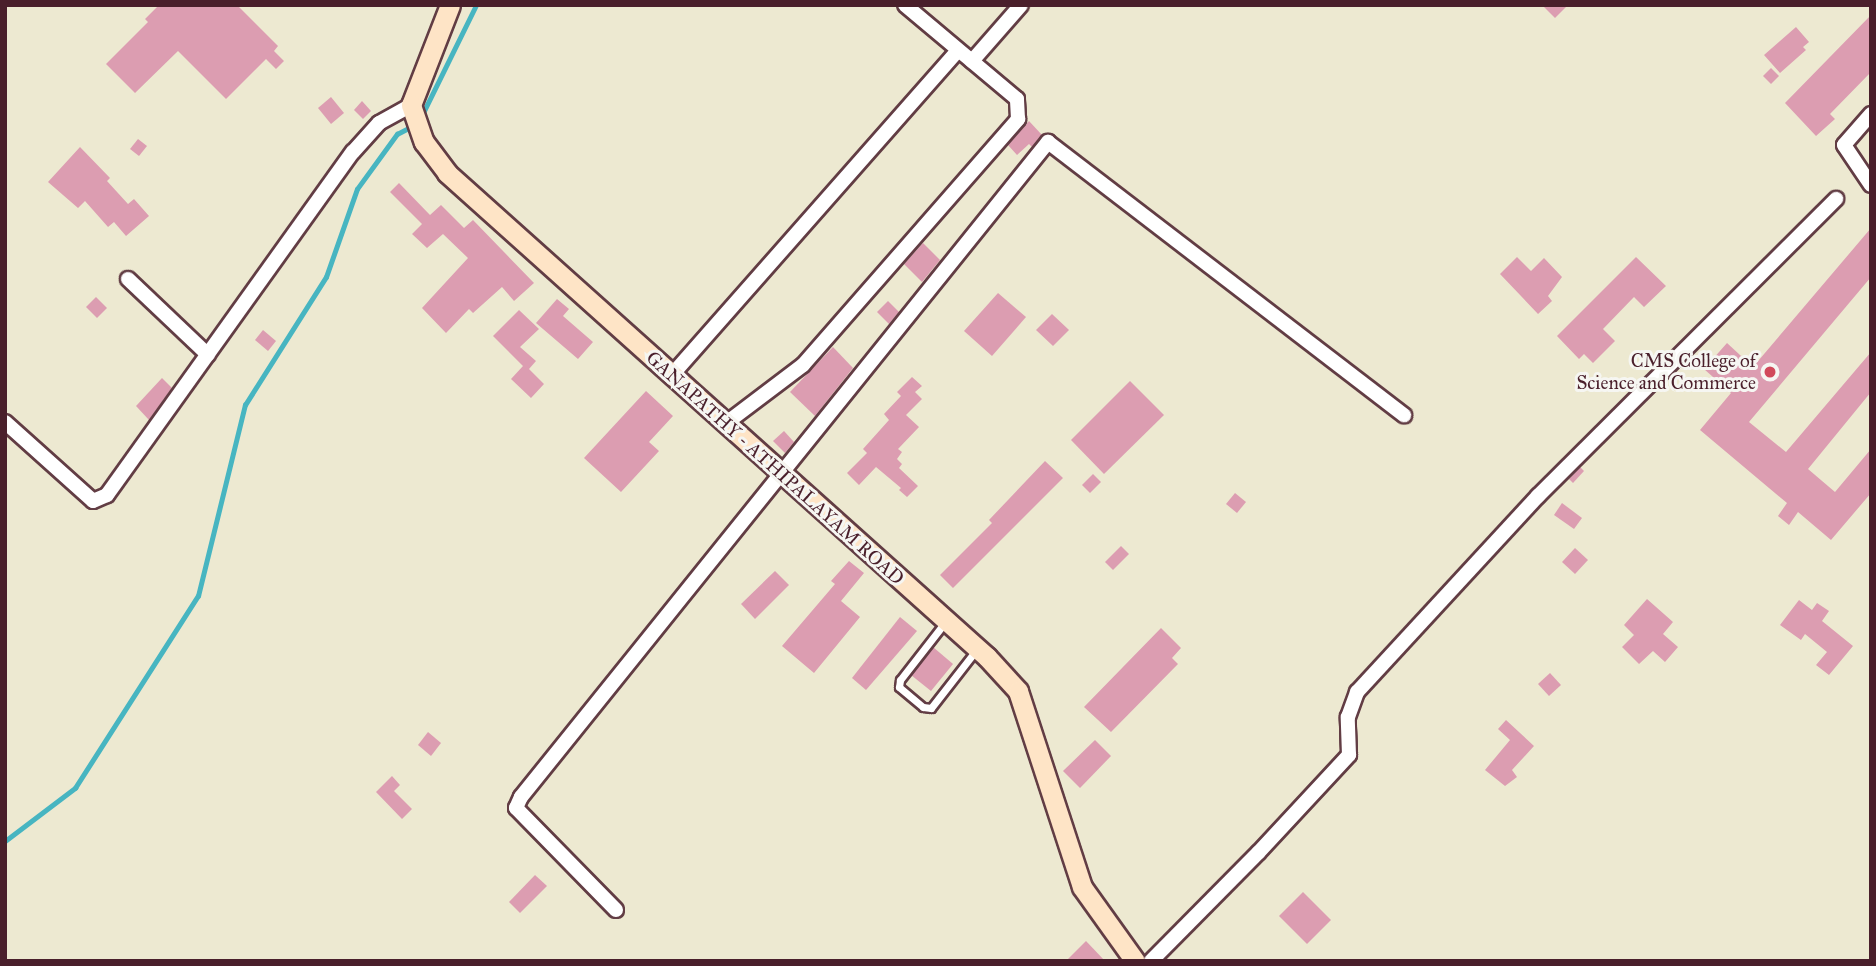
<!DOCTYPE html>
<html>
<head>
<meta charset="utf-8">
<style>
	body { margin:0 }
	#map { position:relative; width:1876px; height:966px; overflow:hidden; background:#ede9d1; font-family:"IM FELL Great Primer",serif }
	div>[style] { position:absolute }
	.stream>* { height:4.5px; margin:-2.25px; padding:0 2.25px; transform-origin:2.25px; border-radius:2.25px; background:#47b5c1 }
	.building>* { inset:0; background:#dc9db1 }
	.roads { filter:drop-shadow(2px 0 #623d44) drop-shadow(-2px 0 #623d44) drop-shadow(0 2px #623d44) drop-shadow(0 -2px #623d44) }
	.service>* { height:7px; margin:-3.5px; padding:0 3.5px; transform-origin:3.5px; border-radius:3.5px; background:#fff }
	.minor>* { height:14px; margin:-7px; padding:0 7px; transform-origin:7px; border-radius:7px; background:#fff }
	.secondary>* { height:19px; margin:-9.5px; padding:0 9.5px; transform-origin:9.5px; border-radius:9.5px; background:#fee4c6 }
	.dots>* { width:19px; height:19px; translate:-50% -50%; box-sizing:border-box; border:4px solid #f6f6f2; border-radius:50% }
	span { translate:-50% -50%; white-space:nowrap; text-align:center; line-height:1.15; -webkit-text-stroke:6px #f6f6f2; paint-order:stroke }
	.poi-label { font-size:19px; color:#4a1f2b }
	.right { translate:-100% -50%; text-align:right }
	.street-label { font-size:19px; color:#4a1f2b }
	.frame { position:absolute; inset:0; border:7px solid #4a1f2b; pointer-events:none }
</style>
</head>
<body>
<div id="map">
	<div class="stream">
		<div style="left:421px;top:117px;width:125px;rotate:-63.8deg"></div>
		<div style="left:5px;top:841px;width:88px;rotate:-37.1deg"></div>
		<div style="left:75px;top:788px;width:228px;rotate:-57.4deg"></div>
		<div style="left:198px;top:596px;width:197px;rotate:-76.2deg"></div>
		<div style="left:245px;top:405px;width:151px;rotate:-57.7deg"></div>
		<div style="left:326px;top:277px;width:93px;rotate:-70.6deg"></div>
		<div style="left:357px;top:189px;width:68px;rotate:-54deg"></div>
		<div style="left:397px;top:134px;width:18px;rotate:-27deg"></div>
	</div>
	<div class="building">
		<div style="clip-path:polygon(159px 5px,237px 5px,278px 46px,274px 51px,284px 61px,276px 69px,266px 59px,226px 99px,178px 51px,135px 93px,106px 64px,148px 22px,145px 19px)"></div>
		<div style="clip-path:polygon(1542px 5px,1568px 5px,1555px 18px)"></div>
		<div style="clip-path:polygon(1871px 15px,1871px 72px,1830px 114px,1835px 119px,1816px 136px,1785px 103px)"></div>
		<div style="clip-path:polygon(1796px 27px,1809px 42px,1803px 47px,1806px 50px,1780px 73px,1764px 55px)"></div>
		<div style="clip-path:polygon(1771px 68px,1779px 76px,1771px 84px,1763px 76px)"></div>
		<div style="clip-path:polygon(331px 97px,344px 113px,331px 124px,318px 108px)"></div>
		<div style="clip-path:polygon(362px 101px,371px 111px,363px 119px,354px 110px)"></div>
		<div style="clip-path:polygon(1029px 121px,1042px 135px,1032px 147px,1029px 144px,1017px 155px,1008px 145px)"></div>
		<div style="clip-path:polygon(138px 139px,147px 146px,139px 156px,130px 149px)"></div>
		<div style="clip-path:polygon(80px 147px,110px 178px,107px 181px,128px 204px,134px 199px,149px 216px,126px 236px,114px 222px,108px 227px,85px 201px,78px 208px,48px 182px)"></div>
		<div style="clip-path:polygon(399px 183px,430px 215px,441px 205px,464px 228px,473px 220px,534px 283px,514px 301px,502px 287px,473px 313px,469px 309px,446px 333px,422px 308px,468px 258px,443px 234px,427px 248px,412px 234px,422px 224px,390px 192px)"></div>
		<div style="clip-path:polygon(1871px 228px,1871px 277px,1749px 422px,1786px 452px,1871px 352px,1871px 392px,1808px 469px,1835px 492px,1871px 449px,1871px 493px,1831px 540px,1798px 512px,1789px 525px,1778px 516px,1787px 503px,1700px 430px,1731px 393px,1704px 369px,1727px 343px,1753px 367px)"></div>
		<div style="clip-path:polygon(923px 243px,940px 260px,922px 282px,904px 264px)"></div>
		<div style="clip-path:polygon(1517px 257px,1531px 271px,1544px 258px,1562px 277px,1548px 296px,1552px 301px,1538px 314px,1500px 274px)"></div>
		<div style="clip-path:polygon(1636px 257px,1666px 286px,1644px 307px,1634px 297px,1603px 329px,1615px 341px,1593px 363px,1584px 354px,1579px 359px,1557px 336px)"></div>
		<div style="clip-path:polygon(998px 293px,1026px 317px,992px 356px,964px 331px)"></div>
		<div style="clip-path:polygon(96px 297px,107px 308px,97px 318px,86px 307px)"></div>
		<div style="clip-path:polygon(557px 299px,569px 309px,563px 316px,593px 342px,578px 359px,536px 323px)"></div>
		<div style="clip-path:polygon(888px 301px,899px 312px,889px 324px,877px 312px)"></div>
		<div style="clip-path:polygon(519px 310px,539px 329px,520px 347px,536px 361px,529px 369px,544px 384px,531px 398px,511px 379px,523px 366px,493px 336px)"></div>
		<div style="clip-path:polygon(1052px 314px,1069px 330px,1053px 346px,1036px 330px)"></div>
		<div style="clip-path:polygon(263px 330px,276px 341px,268px 351px,255px 340px)"></div>
		<div style="clip-path:polygon(833px 347px,853px 368px,815px 416px,790px 392px)"></div>
		<div style="clip-path:polygon(912px 377px,922px 386px,915px 392px,922px 399px,906px 415px,919px 427px,898px 449px,902px 452px,897px 459px,902px 464px,899px 468px,918px 486px,907px 497px,899px 490px,901px 488px,876px 467px,859px 485px,847px 473px,867px 453px,863px 449px,889px 420px,884px 414px,901px 396px,897px 392px)"></div>
		<div style="clip-path:polygon(162px 378px,172px 388px,149px 420px,136px 406px)"></div>
		<div style="clip-path:polygon(1130px 381px,1164px 415px,1104px 474px,1071px 440px)"></div>
		<div style="clip-path:polygon(646px 391px,673px 416px,649px 442px,659px 451px,621px 492px,584px 458px)"></div>
		<div style="clip-path:polygon(784px 431px,794px 442px,785px 453px,773px 441px)"></div>
		<div style="clip-path:polygon(1045px 461px,1063px 478px,953px 588px,940px 575px,992px 523px,989px 520px)"></div>
		<div style="clip-path:polygon(1580px 467px,1584px 471px,1573px 483px,1569px 479px)"></div>
		<div style="clip-path:polygon(1093px 474px,1101px 482px,1090px 493px,1082px 485px)"></div>
		<div style="clip-path:polygon(1235px 493px,1246px 502px,1237px 513px,1226px 504px)"></div>
		<div style="clip-path:polygon(1562px 503px,1582px 518px,1574px 529px,1554px 515px)"></div>
		<div style="clip-path:polygon(1121px 546px,1129px 554px,1113px 570px,1105px 562px)"></div>
		<div style="clip-path:polygon(1575px 548px,1588px 560px,1575px 574px,1562px 562px)"></div>
		<div style="clip-path:polygon(849px 561px,864px 573px,841px 601px,860px 617px,814px 673px,782px 646px,835px 584px,831px 581px)"></div>
		<div style="clip-path:polygon(775px 571px,789px 585px,755px 619px,741px 604px)"></div>
		<div style="clip-path:polygon(1647px 599px,1673px 622px,1663px 634px,1678px 647px,1665px 662px,1653px 651px,1639px 664px,1622px 647px,1634px 635px,1624px 625px)"></div>
		<div style="clip-path:polygon(1799px 600px,1812px 610px,1817px 603px,1829px 611px,1822px 621px,1853px 646px,1829px 675px,1816px 665px,1827px 652px,1805px 634px,1801px 640px,1780px 625px)"></div>
		<div style="clip-path:polygon(900px 617px,917px 631px,866px 690px,852px 678px)"></div>
		<div style="clip-path:polygon(1161px 628px,1181px 648px,1172px 658px,1178px 664px,1111px 732px,1084px 707px)"></div>
		<div style="clip-path:polygon(933px 647px,953px 664px,931px 691px,911px 675px)"></div>
		<div style="clip-path:polygon(1550px 673px,1561px 685px,1549px 696px,1538px 684px)"></div>
		<div style="clip-path:polygon(1506px 720px,1534px 746px,1512px 770px,1517px 777px,1505px 786px,1485px 770px,1510px 740px,1498px 729px)"></div>
		<div style="clip-path:polygon(428px 732px,441px 743px,431px 756px,418px 745px)"></div>
		<div style="clip-path:polygon(1095px 740px,1111px 756px,1080px 788px,1063px 771px)"></div>
		<div style="clip-path:polygon(392px 776px,400px 785px,394px 791px,412px 809px,402px 819px,376px 792px)"></div>
		<div style="clip-path:polygon(535px 875px,547px 886px,520px 913px,509px 902px)"></div>
		<div style="clip-path:polygon(1303px 892px,1331px 920px,1307px 944px,1279px 916px)"></div>
		<div style="clip-path:polygon(1086px 941px,1105px 961px,1066px 961px)"></div>
	</div>
	<div class="roads">
		<div class="service">
			<div style="left:946px;top:621px;width:75px;rotate:127.9deg"></div>
			<div style="left:900px;top:680px;width:7px;rotate:98deg"></div>
			<div style="left:899px;top:687px;width:31px;rotate:40deg"></div>
			<div style="left:923px;top:707px;width:8px;rotate:7deg"></div>
			<div style="left:931px;top:708px;width:75px;rotate:-52.1deg"></div>
		</div>
		<div class="minor">
			<div style="left:972px;top:61px;width:74px;rotate:-48.8deg"></div>
			<div style="left:1871px;top:114px;width:41px;rotate:131.1deg"></div>
			<div style="left:1844px;top:145px;width:48px;rotate:56deg"></div>
			<div style="left:128px;top:279px;width:110px;rotate:43.5deg"></div>
			<div style="left:671px;top:376px;width:434px;rotate:-48.6deg"></div>
			<div style="left:5px;top:422px;width:118px;rotate:41.9deg"></div>
			<div style="left:93px;top:501px;width:15px;rotate:-23deg"></div>
			<div style="left:107px;top:495px;width:422px;rotate:-54.4deg"></div>
			<div style="left:353px;top:152px;width:39px;rotate:-48deg"></div>
			<div style="left:379px;top:123px;width:37px;rotate:-29deg"></div>
			<div style="left:725px;top:424px;width:98px;rotate:-37.1deg"></div>
			<div style="left:803px;top:365px;width:327px;rotate:-48.8deg"></div>
			<div style="left:1018px;top:119px;width:20px;rotate:-93deg"></div>
			<div style="left:1017px;top:99px;width:146px;rotate:-140deg"></div>
			<div style="left:616px;top:910px;width:143px;rotate:-134.4deg"></div>
			<div style="left:516px;top:808px;width:12px;rotate:-66deg"></div>
			<div style="left:521px;top:797px;width:841px;rotate:-51.18deg"></div>
			<div style="left:1048px;top:142px;width:449px;rotate:37.5deg"></div>
			<div style="left:1151px;top:961px;width:152px;rotate:-45.3deg"></div>
			<div style="left:1258px;top:853px;width:134px;rotate:-47.1deg"></div>
			<div style="left:1349px;top:755px;width:38px;rotate:-92deg"></div>
			<div style="left:1348px;top:717px;width:27px;rotate:-70deg"></div>
			<div style="left:1357px;top:692px;width:267px;rotate:-47.3deg"></div>
			<div style="left:1538px;top:496px;width:421px;rotate:-44.9deg"></div>
		</div>
		<div class="secondary">
			<div style="left:450px;top:5px;width:107px;rotate:111.3deg"></div>
			<div style="left:411px;top:105px;width:39px;rotate:71deg"></div>
			<div style="left:424px;top:142px;width:39px;rotate:53deg"></div>
			<div style="left:447px;top:173px;width:725px;rotate:41.87deg"></div>
			<div style="left:987px;top:657px;width:46px;rotate:47.6deg"></div>
			<div style="left:1018px;top:691px;width:206px;rotate:71.9deg"></div>
			<div style="left:1082px;top:887px;width:91px;rotate:54.4deg"></div>
		</div>
	</div>
	<div class="dots">
		<div style="left:1770px;top:372px;background:#d1495b"></div>
	</div>
	<div class="poi-label">
		<span class="right" style="left:1756px;top:372px">CMS College of<br>Science and Commerce</span>
	</div>
	<div class="street-label">
		<span style="left:775px;top:468px;rotate:42deg">GANAPATHY - ATHIPALAYAM ROAD</span>
	</div>
	<div class="frame"></div>
</div>
</body>
</html>
